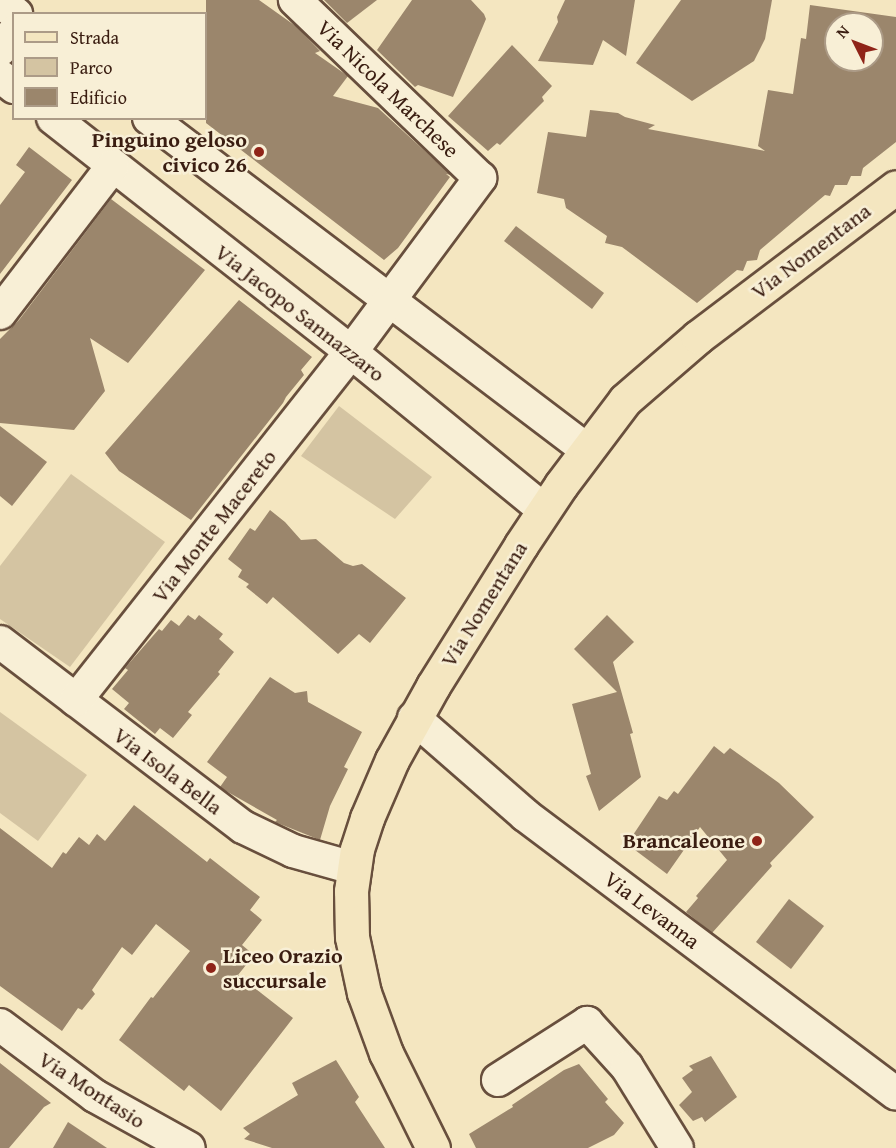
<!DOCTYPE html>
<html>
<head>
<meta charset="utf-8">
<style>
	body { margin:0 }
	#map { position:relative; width:896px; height:1148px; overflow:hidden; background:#f4e6c0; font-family:"Gentium Book Plus",serif }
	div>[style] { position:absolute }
	.green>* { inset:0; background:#d4c4a2 }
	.building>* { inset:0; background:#9b866c }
	.roads { filter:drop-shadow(2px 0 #684f3d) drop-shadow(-2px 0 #684f3d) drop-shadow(0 2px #684f3d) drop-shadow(0 -2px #684f3d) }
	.minor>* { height:32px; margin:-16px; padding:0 16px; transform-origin:16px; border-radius:16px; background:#f8efd6 }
	.major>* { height:33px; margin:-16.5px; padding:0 16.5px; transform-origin:16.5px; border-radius:16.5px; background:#f4e6c0 }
	.dots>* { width:16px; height:16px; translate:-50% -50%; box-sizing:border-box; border:3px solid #f8efd6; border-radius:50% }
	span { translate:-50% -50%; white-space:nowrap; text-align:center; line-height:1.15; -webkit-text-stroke:5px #f8efd6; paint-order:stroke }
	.street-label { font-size:22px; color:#3a1d11 }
	.poi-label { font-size:22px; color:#3a1d11; font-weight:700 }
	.right { translate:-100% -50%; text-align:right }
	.left { translate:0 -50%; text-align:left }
	.legend { position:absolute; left:12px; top:12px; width:195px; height:108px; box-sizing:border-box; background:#f8efd6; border:2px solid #ac9b87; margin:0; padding:8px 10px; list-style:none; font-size:18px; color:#3a1d11 }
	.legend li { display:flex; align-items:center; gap:12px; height:30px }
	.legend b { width:30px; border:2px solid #ac9b87 }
	.north { position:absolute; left:824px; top:12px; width:60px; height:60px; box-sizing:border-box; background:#f8efd6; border:2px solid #ac9b87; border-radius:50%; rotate:312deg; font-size:16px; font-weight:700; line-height:24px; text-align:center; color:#3a1d11 }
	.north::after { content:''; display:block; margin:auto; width:21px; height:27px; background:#8f2418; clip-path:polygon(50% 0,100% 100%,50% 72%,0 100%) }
</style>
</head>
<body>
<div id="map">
	<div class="green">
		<div style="clip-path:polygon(339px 406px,432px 477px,395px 519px,301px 456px)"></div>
		<div style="clip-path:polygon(71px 474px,165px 542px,70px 667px,0 619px,0 566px)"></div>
		<div style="clip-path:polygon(0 712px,87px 775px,38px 841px,0 813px)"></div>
	</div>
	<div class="building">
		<div style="clip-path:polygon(206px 0,259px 0,297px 27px,320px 51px,315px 53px,348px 76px,333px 96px,378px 108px,451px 175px,446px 174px,450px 177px,398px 248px,384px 260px,206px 123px)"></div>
		<div style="clip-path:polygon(324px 0,377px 0,347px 23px)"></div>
		<div style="clip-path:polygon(412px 0,471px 0,484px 14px,486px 19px,453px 97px,418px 85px,415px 87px,377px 50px)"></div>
		<div style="clip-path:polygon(565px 0,635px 0,626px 56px,603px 40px,593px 65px,538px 61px,558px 22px,557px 17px)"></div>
		<div style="clip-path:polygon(681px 0,772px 0,765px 39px,754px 61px,692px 101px,636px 63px)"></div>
		<div style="clip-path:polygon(evenodd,810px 5px,896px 17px,896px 142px,863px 168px,861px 176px,851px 176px,847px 185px,835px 185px,830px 196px,825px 195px,760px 250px,757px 260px,747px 261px,743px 271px,737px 270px,697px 303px,622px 247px,605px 243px,607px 236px,566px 208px,564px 199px,537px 193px,548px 132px,586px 137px,590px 110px,618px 113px,625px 117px,655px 125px,648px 129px,765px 151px,758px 146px,768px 90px,793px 94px,801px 38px,806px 39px,810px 5px,836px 24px,872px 24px,872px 60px,836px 60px,836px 24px)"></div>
		<div style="clip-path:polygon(512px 45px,552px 86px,542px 97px,544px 101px,500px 145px,497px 143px,488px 151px,448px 116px)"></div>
		<div style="clip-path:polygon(29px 147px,72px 180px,0 274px,0 205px,25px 172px,16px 165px)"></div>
		<div style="clip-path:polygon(111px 199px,205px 270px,128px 363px,90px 338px,105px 391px,74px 430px,0 423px,0 339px,19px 320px)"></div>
		<div style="clip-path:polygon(516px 226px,604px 293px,592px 309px,504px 241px)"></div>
		<div style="clip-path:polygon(239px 300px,312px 357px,301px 370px,304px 375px,286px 397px,283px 403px,191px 520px,119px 471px,105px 453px)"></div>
		<div style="clip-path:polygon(0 426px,47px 462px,12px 506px,0 496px)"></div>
		<div style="clip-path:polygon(270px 510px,285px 522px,301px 540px,316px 539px,344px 563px,353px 566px,362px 564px,406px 598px,370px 643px,359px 634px,338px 654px,273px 597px,267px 604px,246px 587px,249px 584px,238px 577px,242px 570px,228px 559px,250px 528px,255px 531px)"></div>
		<div style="clip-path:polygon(188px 615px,195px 620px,199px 615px,223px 634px,219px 639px,234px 652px,218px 672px,220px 674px,188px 712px,192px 715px,173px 738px,160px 728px,155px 734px,124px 709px,129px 703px,112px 689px,128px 670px,125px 668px,159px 629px,162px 631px,171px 620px,179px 626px)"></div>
		<div style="clip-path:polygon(607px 615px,634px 642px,613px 662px,633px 733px,630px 734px,641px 777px,599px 811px,586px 776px,591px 774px,572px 704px,617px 692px,574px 649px)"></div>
		<div style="clip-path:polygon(270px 677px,295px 693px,307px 691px,308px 702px,362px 732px,344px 767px,348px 769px,330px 806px,320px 840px,275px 822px,277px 820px,226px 791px,220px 787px,227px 777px,207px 762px)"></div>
		<div style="clip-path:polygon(714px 746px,724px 754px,730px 748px,779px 783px,814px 817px,770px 863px,772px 866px,712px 933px,686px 912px,698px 898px,696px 896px,727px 860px,700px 827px,667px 874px,627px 844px,659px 796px,667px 800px,674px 791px,678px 794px)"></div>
		<div style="clip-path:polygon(134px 805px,207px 862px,210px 858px,260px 897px,250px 910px,262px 920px,242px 945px,254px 955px,238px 975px,293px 1018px,221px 1111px,189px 1085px,184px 1091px,119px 1040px,151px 997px,153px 998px,190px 951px,156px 924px,132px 955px,122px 947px,92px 990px,95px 994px,82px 1010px,78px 1008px,62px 1031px,0 986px,0 828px,52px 868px,63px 852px,66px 854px,79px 837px,89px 845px,97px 834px,105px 841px)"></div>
		<div style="clip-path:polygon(789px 899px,824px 926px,791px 969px,756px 942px)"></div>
		<div style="clip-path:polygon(711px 1056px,737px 1097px,705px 1122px,702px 1117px,693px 1121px,679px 1105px,692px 1092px,682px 1078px,693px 1070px,689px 1066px)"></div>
		<div style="clip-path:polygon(336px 1060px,359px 1097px,355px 1102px,385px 1148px,272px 1148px,244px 1139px,250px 1134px,243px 1128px,298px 1095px,292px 1083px)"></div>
		<div style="clip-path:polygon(0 1063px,51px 1103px,44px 1107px,9px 1148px,0 1148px)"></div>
		<div style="clip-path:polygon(579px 1064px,608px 1099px,605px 1102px,624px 1123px,614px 1135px,588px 1148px,476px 1148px,469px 1134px,513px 1107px,512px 1105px,564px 1070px)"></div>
		<div style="clip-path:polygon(68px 1122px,107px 1148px,53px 1148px)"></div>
	</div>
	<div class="roads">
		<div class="minor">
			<div style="left:0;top:1px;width:21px;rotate:39deg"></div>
			<div style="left:0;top:50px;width:23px;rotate:-52deg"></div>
			<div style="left:0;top:76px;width:18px;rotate:38deg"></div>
			<div style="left:53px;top:118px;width:379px;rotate:38.1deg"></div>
			<div style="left:351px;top:352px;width:249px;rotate:39.3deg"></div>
			<div style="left:149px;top:118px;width:550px;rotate:37.16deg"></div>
			<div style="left:0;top:313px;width:185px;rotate:-52.5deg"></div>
			<div style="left:0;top:642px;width:305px;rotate:37.3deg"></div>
			<div style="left:243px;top:827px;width:55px;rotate:25.6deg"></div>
			<div style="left:293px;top:851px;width:62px;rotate:15.8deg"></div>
			<div style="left:76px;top:700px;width:444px;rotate:-51.7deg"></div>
			<div style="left:351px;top:352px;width:217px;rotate:-53.4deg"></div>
			<div style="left:480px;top:178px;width:257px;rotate:-136.1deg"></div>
			<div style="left:414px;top:718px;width:147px;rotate:41.1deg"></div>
			<div style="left:525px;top:815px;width:464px;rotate:36.9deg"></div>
			<div style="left:0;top:1025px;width:119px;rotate:36.8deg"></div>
			<div style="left:95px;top:1096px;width:107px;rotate:29deg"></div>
			<div style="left:498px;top:1080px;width:106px;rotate:-32.6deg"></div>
			<div style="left:587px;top:1023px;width:59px;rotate:47.7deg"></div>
			<div style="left:627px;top:1067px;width:95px;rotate:58.3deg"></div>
		</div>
		<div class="major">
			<div style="left:433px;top:1148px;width:106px;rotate:-116.3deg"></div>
			<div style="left:386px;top:1053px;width:64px;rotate:-110.1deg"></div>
			<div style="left:364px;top:993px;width:57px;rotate:-102.1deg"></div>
			<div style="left:352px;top:937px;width:46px;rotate:-91.2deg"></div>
			<div style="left:351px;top:891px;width:42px;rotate:-81.9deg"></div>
			<div style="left:357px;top:849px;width:33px;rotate:-72deg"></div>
			<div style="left:367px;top:818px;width:63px;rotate:-66.7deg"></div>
			<div style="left:392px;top:760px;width:85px;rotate:-61deg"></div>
			<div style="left:433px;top:686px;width:166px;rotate:-58deg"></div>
			<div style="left:521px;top:545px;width:72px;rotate:-56.3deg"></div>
			<div style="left:561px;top:485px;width:106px;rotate:-53deg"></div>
			<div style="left:625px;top:400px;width:96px;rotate:-40.8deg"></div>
			<div style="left:698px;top:337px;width:248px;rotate:-37.1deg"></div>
		</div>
	</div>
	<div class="dots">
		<div style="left:259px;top:152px;background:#8f2418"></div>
		<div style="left:757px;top:841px;background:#8f2418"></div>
		<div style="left:211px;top:968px;background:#8f2418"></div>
	</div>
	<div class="street-label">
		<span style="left:388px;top:89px;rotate:44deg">Via Nicola Marchese</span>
		<span style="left:811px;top:251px;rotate:-37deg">Via Nomentana</span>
		<span style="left:300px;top:313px;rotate:38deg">Via Jacopo Sannazzaro</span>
		<span style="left:214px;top:526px;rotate:-52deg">Via Monte Macereto</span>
		<span style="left:484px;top:604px;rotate:-58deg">Via Nomentana</span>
		<span style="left:168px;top:771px;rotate:37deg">Via Isola Bella</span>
		<span style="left:652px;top:910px;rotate:37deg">Via Levanna</span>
		<span style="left:92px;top:1090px;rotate:33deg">Via Montasio</span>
	</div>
	<div class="poi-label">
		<span class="right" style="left:247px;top:152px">Pinguino geloso<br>civico 26</span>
		<span class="right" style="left:745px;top:841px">Brancaleone</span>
		<span class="left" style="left:223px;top:968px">Liceo Orazio<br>succursale</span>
	</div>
	<ul class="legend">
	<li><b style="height:8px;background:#f4e6c0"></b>Strada</li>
	<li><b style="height:16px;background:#d4c4a2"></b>Parco</li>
	<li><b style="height:16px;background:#9b866c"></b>Edificio</li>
	</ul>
	<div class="north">N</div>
</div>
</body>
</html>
